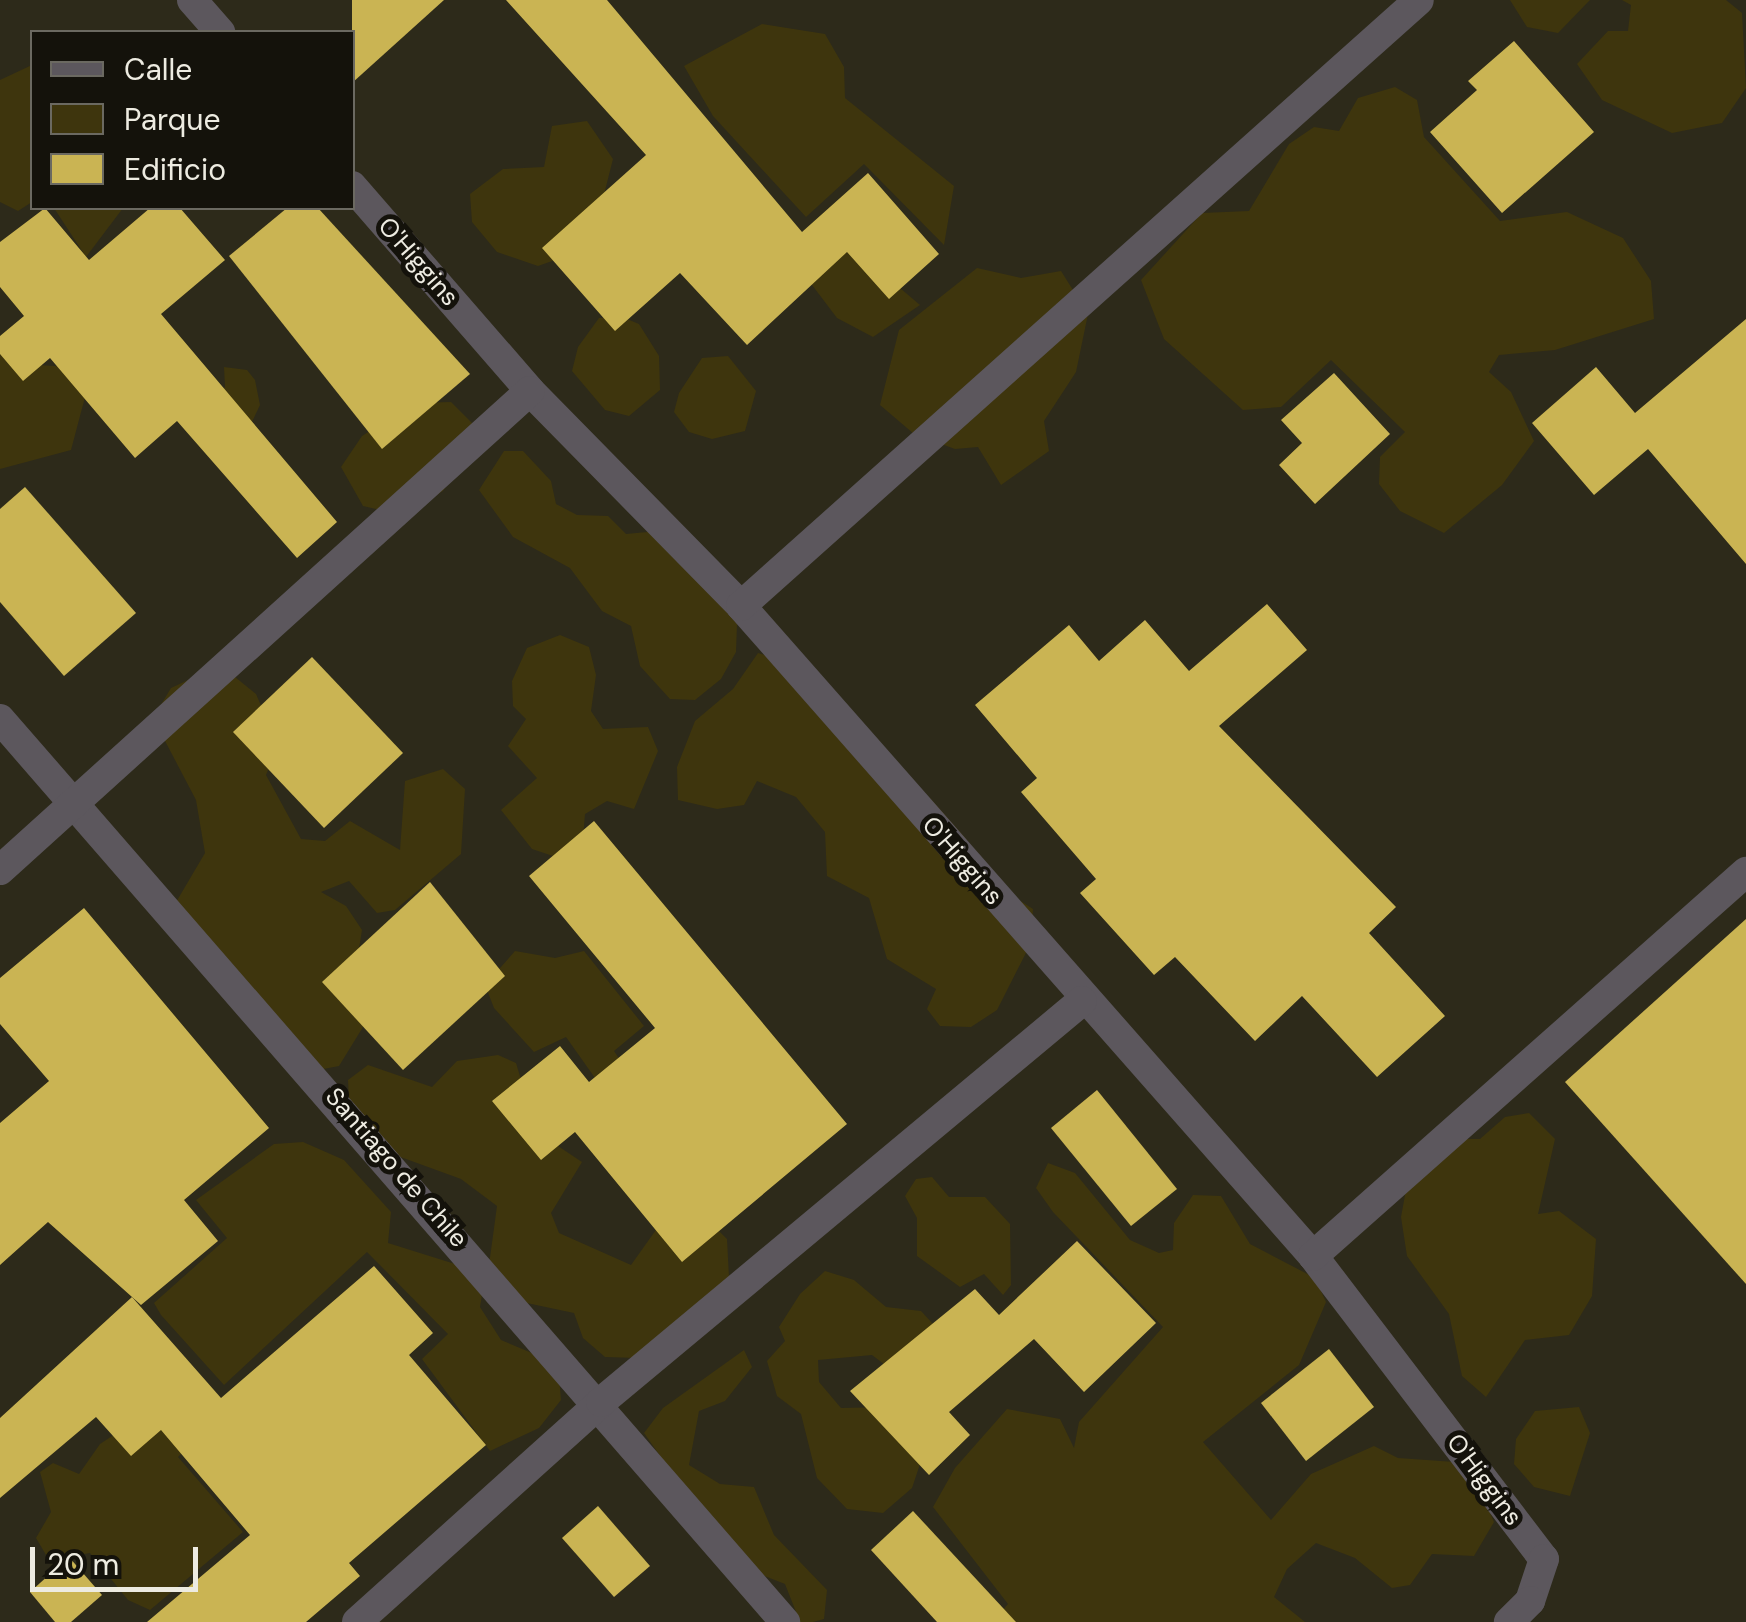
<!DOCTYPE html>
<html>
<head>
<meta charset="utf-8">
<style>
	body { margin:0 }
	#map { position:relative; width:1746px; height:1622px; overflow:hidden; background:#2d2a1a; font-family:"DM Sans",sans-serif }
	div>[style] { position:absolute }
	.green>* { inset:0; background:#3e350d }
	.building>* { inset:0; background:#cab453 }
	.minor>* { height:30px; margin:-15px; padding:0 15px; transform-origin:15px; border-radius:15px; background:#5c575d }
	span { translate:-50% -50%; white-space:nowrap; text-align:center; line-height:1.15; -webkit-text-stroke:10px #14120b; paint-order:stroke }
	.street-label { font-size:25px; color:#edebe1 }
	.legend { position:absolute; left:30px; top:30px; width:325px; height:180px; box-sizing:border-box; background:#14120b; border:2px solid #6b6961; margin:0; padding:12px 18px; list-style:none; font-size:30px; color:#edebe1 }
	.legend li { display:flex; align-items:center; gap:20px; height:50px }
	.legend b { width:50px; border:2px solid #6b6961 }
	.scale { position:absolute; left:30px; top:1547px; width:168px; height:45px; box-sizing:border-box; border:5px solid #edebe1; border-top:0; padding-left:12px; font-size:30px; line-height:35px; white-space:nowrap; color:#edebe1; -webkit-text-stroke:8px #14120b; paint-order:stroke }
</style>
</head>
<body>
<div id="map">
	<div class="green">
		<div style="clip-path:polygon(1510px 0,1590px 0,1558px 33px,1527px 27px)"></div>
		<div style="clip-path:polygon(1622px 0,1726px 0,1742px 13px,1746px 88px,1722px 123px,1672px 133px,1602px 100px,1577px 64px,1608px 31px,1628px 31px,1631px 5px)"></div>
		<div style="clip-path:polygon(762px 24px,825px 34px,844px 67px,845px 98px,954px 186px,944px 245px,864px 164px,806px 217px,713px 116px,684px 66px)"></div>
		<div style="clip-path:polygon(32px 65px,32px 202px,18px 211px,0 202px,0 80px)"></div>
		<div style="clip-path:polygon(1395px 87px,1417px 100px,1424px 137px,1500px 221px,1567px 212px,1623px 238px,1651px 281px,1654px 319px,1555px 350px,1499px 355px,1489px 372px,1511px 392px,1534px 441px,1502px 485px,1444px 533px,1400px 511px,1379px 484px,1380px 457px,1405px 432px,1331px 360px,1281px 407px,1243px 410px,1164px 339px,1141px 280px,1202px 213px,1249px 211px,1289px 144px,1314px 127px,1339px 131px,1358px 98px)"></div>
		<div style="clip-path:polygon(587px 121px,613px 159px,595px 230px,572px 254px,538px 266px,497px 252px,472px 222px,470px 194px,503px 169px,544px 167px,552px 126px)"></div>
		<div style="clip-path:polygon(54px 208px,123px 208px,86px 257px)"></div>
		<div style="clip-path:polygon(853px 248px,920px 305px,873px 337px,837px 318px,809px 281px,814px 262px)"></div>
		<div style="clip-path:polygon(977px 268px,1021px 278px,1061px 271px,1088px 314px,1076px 372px,1044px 421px,1049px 451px,1001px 485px,978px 447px,955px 449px,914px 434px,880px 405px,899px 330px)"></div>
		<div style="clip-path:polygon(622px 317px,639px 324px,659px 356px,660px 390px,629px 416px,605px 410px,572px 371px,578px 347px,599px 318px)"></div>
		<div style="clip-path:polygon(0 340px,22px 364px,71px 367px,89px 382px,71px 450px,0 469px)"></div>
		<div style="clip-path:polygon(728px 356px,756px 391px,745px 431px,712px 439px,689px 432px,674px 412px,679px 393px,702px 358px)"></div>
		<div style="clip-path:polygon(224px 367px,247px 370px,255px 380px,260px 405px,250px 426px,195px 417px,225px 387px)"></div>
		<div style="clip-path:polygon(451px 402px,480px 431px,443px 491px,402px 515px,363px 506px,341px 467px,362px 436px,414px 403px)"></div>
		<div style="clip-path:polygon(504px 451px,523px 451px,551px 481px,556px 504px,577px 515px,608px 516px,626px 534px,658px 531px,737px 624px,736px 652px,721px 679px,695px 700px,670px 699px,640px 666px,631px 626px,602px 611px,570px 568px,513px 537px,479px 490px)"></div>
		<div style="clip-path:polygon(560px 635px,589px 647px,596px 675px,591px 711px,603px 729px,648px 727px,658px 751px,634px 809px,607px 801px,585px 814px,583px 838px,553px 856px,532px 849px,501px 810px,537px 778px,508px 746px,526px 719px,513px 706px,512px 681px,527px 648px)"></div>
		<div style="clip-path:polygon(758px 653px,802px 666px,879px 780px,930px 798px,967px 840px,961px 862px,1033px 909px,1031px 943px,997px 1010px,971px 1027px,940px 1026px,927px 1009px,936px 989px,887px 959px,869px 898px,827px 876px,825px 832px,796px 797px,757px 781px,744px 805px,717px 809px,678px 800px,677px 767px,695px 721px,733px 689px)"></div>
		<div style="clip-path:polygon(203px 673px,235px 677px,256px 694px,278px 745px,266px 775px,301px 839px,325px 841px,350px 821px,400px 850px,405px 781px,443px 769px,465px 789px,461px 854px,395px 910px,377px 913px,349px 881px,321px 892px,346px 906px,362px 930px,355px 973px,363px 1027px,339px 1066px,318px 1070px,172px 909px,205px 853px,196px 800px,153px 718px,171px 688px)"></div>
		<div style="clip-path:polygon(515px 951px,555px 958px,584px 951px,644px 1026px,614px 1051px,630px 1075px,607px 1095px,566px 1037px,534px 1052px,494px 1008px,485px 985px)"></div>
		<div style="clip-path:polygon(498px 1055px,516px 1063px,537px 1132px,582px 1162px,551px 1213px,559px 1233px,631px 1265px,663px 1220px,713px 1225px,727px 1239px,729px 1277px,638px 1358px,605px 1357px,583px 1338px,574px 1313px,522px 1302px,489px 1265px,497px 1206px,461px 1179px,395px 1155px,349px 1100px,348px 1080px,368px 1065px,432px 1087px,457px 1061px)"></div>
		<div style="clip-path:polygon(1529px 1113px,1555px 1139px,1538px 1214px,1559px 1211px,1596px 1239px,1592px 1296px,1569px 1335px,1525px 1340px,1486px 1397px,1462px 1376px,1449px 1314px,1407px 1256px,1401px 1217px,1412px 1157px,1443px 1139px,1480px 1139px,1505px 1117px)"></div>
		<div style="clip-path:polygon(303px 1142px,344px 1160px,391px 1212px,388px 1243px,455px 1264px,482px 1295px,480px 1307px,501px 1340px,558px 1364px,561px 1400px,539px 1428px,490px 1451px,422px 1359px,448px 1334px,367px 1252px,224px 1385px,161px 1315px,154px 1303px,227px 1238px,196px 1200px,274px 1144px)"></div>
		<div style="clip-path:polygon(1048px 1163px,1075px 1173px,1130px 1240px,1159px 1253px,1173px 1250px,1174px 1223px,1193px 1195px,1221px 1196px,1250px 1244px,1315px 1278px,1326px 1302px,1299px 1365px,1203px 1442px,1271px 1520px,1311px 1474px,1374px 1446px,1398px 1458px,1469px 1463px,1494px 1522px,1474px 1556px,1432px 1554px,1410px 1585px,1392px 1588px,1355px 1558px,1316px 1543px,1287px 1569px,1274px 1597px,1305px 1622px,992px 1622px,1008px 1604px,933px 1507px,955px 1468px,1007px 1409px,1060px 1419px,1074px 1448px,1079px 1422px,1163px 1327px,1053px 1212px,1036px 1188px)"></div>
		<div style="clip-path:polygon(932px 1177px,949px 1197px,985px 1197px,1010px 1224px,1011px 1285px,1003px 1295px,984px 1274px,960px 1287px,917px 1256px,917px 1218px,905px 1196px,916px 1179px)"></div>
		<div style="clip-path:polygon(825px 1271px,854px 1280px,886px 1307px,921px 1311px,934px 1325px,901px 1377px,872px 1355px,818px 1360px,819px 1382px,841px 1408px,888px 1407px,925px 1449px,912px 1488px,883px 1513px,847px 1509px,817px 1478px,801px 1414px,777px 1396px,767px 1361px,785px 1341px,779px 1327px,800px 1294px)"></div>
		<div style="clip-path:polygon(744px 1350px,752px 1367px,725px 1401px,699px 1411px,689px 1465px,720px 1484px,754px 1487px,774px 1535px,827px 1590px,824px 1619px,813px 1622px,800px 1622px,785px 1584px,737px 1565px,644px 1433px,663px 1408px)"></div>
		<div style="clip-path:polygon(1579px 1407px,1590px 1433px,1570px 1496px,1534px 1487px,1514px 1464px,1516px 1439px,1535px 1411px)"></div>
		<div style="clip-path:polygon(136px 1420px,201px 1433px,178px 1457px,243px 1532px,150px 1610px,128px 1600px,90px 1553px,49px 1560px,36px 1538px,51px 1512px,40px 1472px,53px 1463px,79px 1474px,100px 1444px)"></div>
	</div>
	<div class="building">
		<div style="clip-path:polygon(352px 0,444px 0,352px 83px)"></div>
		<div style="clip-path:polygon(506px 0,607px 0,802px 232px,868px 173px,939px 254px,889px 299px,847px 252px,747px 345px,680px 273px,615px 331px,542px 248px,646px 155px)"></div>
		<div style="clip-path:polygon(1514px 41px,1594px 132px,1502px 213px,1430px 132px,1477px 90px,1468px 81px)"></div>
		<div style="clip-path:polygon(45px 208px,89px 260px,150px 208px,180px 208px,225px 260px,161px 314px,337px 522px,297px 558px,177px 421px,135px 458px,50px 358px,23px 381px,0 354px,0 336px,24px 316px,0 287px,0 242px)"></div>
		<div style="clip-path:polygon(287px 208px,318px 208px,470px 374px,382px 449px,229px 256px)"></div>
		<div style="clip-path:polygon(1746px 319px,1746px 564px,1648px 449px,1594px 495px,1532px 423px,1596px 367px,1635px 413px)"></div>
		<div style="clip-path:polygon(1334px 373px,1390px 434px,1315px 504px,1279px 465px,1302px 443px,1281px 420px)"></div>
		<div style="clip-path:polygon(25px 487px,136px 613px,64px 676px,0 602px,0 509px)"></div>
		<div style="clip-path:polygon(1267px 604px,1307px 650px,1219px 726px,1396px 907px,1369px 933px,1445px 1016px,1377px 1077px,1302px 996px,1255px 1041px,1175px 957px,1154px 975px,1080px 893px,1096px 879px,1021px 792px,1037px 778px,975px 705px,1069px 625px,1099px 661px,1145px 620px,1189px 671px)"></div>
		<div style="clip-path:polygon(312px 657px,403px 753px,324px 828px,233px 732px)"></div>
		<div style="clip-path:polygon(594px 821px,847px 1124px,682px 1262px,575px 1132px,541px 1160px,492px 1101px,560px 1046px,589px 1082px,655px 1028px,529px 876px)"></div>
		<div style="clip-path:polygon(430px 882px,505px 976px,403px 1070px,322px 982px)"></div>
		<div style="clip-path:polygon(84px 908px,269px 1128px,184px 1200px,218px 1241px,141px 1305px,48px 1222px,0 1265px,0 1123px,49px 1081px,0 1024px,0 978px)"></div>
		<div style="clip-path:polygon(1746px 919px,1746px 1284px,1565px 1082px)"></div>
		<div style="clip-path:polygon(1097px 1090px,1177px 1189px,1131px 1226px,1051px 1128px)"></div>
		<div style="clip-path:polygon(1077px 1241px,1156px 1323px,1084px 1392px,1034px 1339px,949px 1412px,970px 1435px,929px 1475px,850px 1391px,975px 1289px,999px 1315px)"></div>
		<div style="clip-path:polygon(374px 1266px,433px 1333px,409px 1355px,486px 1445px,349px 1563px,360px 1576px,306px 1622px,147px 1622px,250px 1535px,161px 1430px,131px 1456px,96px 1417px,0 1498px,0 1418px,132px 1297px,221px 1398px)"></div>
		<div style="clip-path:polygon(1329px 1349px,1374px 1407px,1306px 1461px,1261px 1403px)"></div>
		<div style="clip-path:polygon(598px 1506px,650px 1566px,614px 1597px,562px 1538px)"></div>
		<div style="clip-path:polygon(913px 1511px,1016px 1622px,937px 1622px,871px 1550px)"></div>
		<div style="clip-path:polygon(69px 1557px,102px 1595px,71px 1622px,55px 1622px,30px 1592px)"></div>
	</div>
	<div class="minor">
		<div style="left:192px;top:0;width:43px;rotate:48.8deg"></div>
		<div style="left:352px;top:186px;width:271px;rotate:49deg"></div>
		<div style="left:530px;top:391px;width:301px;rotate:45.5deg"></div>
		<div style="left:741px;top:606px;width:866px;rotate:48.65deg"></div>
		<div style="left:1313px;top:1256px;width:381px;rotate:52.7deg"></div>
		<div style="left:1544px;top:1559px;width:44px;rotate:108.4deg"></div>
		<div style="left:1530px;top:1601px;width:30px;rotate:135deg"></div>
		<div style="left:741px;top:606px;width:909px;rotate:-41.79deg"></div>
		<div style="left:0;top:719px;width:1197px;rotate:49deg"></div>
		<div style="left:0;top:870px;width:714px;rotate:-42.11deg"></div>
		<div style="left:1313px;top:1256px;width:579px;rotate:-41.57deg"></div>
		<div style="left:357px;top:1622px;width:329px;rotate:-42deg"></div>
		<div style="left:601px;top:1402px;width:626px;rotate:-39.82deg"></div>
	</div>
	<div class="street-label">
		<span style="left:418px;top:262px;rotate:49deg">O'Higgins</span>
		<span style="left:962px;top:861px;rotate:49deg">O'Higgins</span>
		<span style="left:396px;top:1168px;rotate:49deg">Santiago de Chile</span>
		<span style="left:1484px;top:1480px;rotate:53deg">O'Higgins</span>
	</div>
	<ul class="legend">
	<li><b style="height:12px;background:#5c575d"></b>Calle</li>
	<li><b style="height:28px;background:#3e350d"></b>Parque</li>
	<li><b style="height:28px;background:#cab453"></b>Edificio</li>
	</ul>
	<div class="scale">20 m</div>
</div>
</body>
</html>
